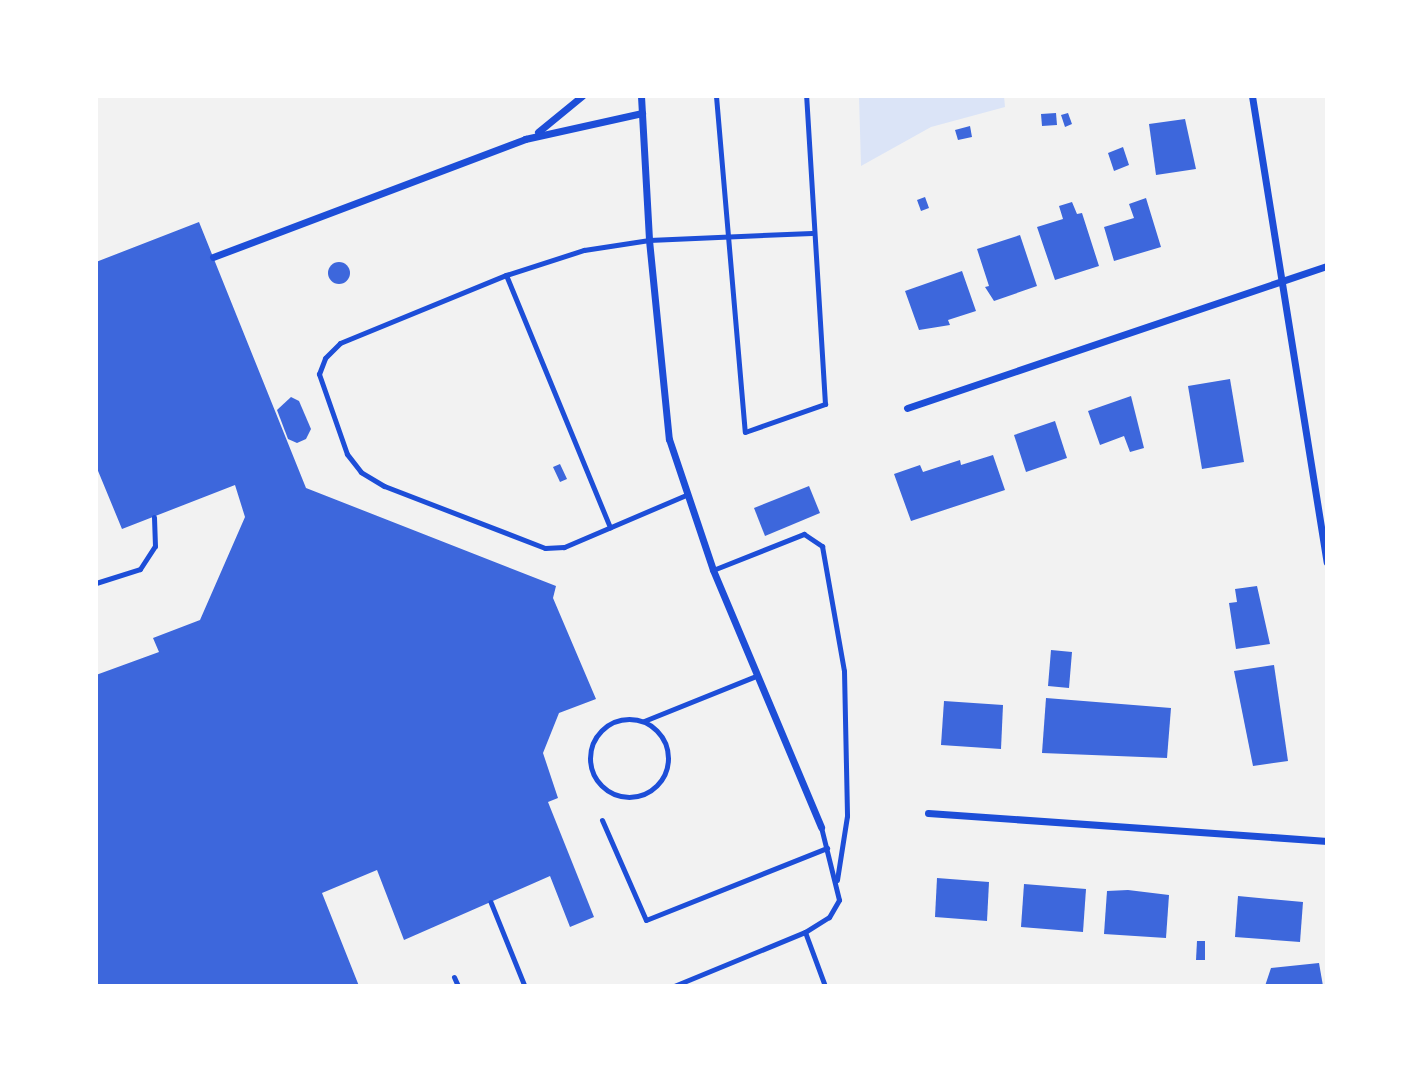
<!DOCTYPE html>
<html>
<head>
<meta charset="utf-8">
<style>
	body { margin:0 }
	#map { position:relative; width:1423px; height:1082px; overflow:hidden; background:#f2f2f2; font-family:Lato,sans-serif }
	div>[style] { position:absolute }
	.green>* { inset:0; background:#dbe4f7 }
	.building>* { inset:0; background:#3d67dc }
	.round { border-radius:50% }
	.path>* { height:4.5px; margin:-2.25px; padding:0 2.25px; transform-origin:2.25px; border-radius:2.25px; background:#1d4ed8 }
	.service>* { height:5px; margin:-2.5px; padding:0 2.5px; transform-origin:2.5px; border-radius:2.5px; background:#1d4ed8 }
	.service>.ring { margin:-2.5px; padding:0; box-sizing:content-box; background:none; border:5px solid #1d4ed8; border-radius:50% }
	.minor>* { height:7px; margin:-3.5px; padding:0 3.5px; transform-origin:3.5px; border-radius:3.5px; background:#1d4ed8 }
	span { translate:-50% -50%; white-space:nowrap; text-align:center; line-height:1.15; -webkit-text-stroke:5px #fff; paint-order:stroke }
	.frame { position:absolute; inset:0; border:98px solid #fff; pointer-events:none }
</style>
</head>
<body>
<div id="map">
	<div class="green">
		<div style="clip-path:polygon(859px 96px,1004px 96px,1005px 107px,931px 127px,861px 166px)"></div>
	</div>
	<div class="building">
		<div style="clip-path:polygon(1056px 113px,1057px 125px,1042px 126px,1041px 114px)"></div>
		<div style="clip-path:polygon(1068px 113px,1072px 124px,1065px 127px,1061px 115px)"></div>
		<div style="clip-path:polygon(1185px 119px,1196px 169px,1156px 175px,1149px 124px)"></div>
		<div style="clip-path:polygon(970px 126px,972px 137px,958px 140px,955px 130px)"></div>
		<div style="clip-path:polygon(1123px 147px,1129px 165px,1114px 171px,1108px 153px)"></div>
		<div style="clip-path:polygon(925px 197px,929px 208px,921px 211px,917px 200px)"></div>
		<div style="clip-path:polygon(1146px 198px,1161px 247px,1114px 261px,1104px 227px,1134px 218px,1129px 204px)"></div>
		<div style="clip-path:polygon(1072px 202px,1077px 214px,1082px 213px,1099px 266px,1055px 280px,1037px 227px,1063px 219px,1059px 206px)"></div>
		<div style="clip-path:polygon(199px 222px,306px 488px,556px 586px,553px 598px,596px 699px,559px 713px,543px 753px,558px 798px,548px 802px,594px 917px,570px 927px,550px 876px,404px 940px,377px 870px,322px 893px,359px 986px,96px 986px,96px 675px,159px 652px,153px 638px,200px 620px,245px 517px,235px 485px,122px 529px,96px 466px,96px 262px)"></div>
		<div style="clip-path:polygon(1020px 235px,1037px 286px,994px 301px,985px 287px,989px 286px,977px 249px)"></div>
		<div class="round" style="left:328px;top:262px;width:22px;height:22px"></div>
		<div style="clip-path:polygon(962px 271px,976px 311px,948px 320px,950px 325px,919px 330px,905px 291px)"></div>
		<div style="clip-path:polygon(1230px 379px,1244px 462px,1202px 469px,1188px 386px)"></div>
		<div style="clip-path:polygon(1131px 396px,1144px 448px,1130px 452px,1124px 436px,1100px 445px,1088px 411px)"></div>
		<div style="clip-path:polygon(291px 397px,299px 401px,311px 429px,306px 439px,297px 443px,288px 439px,277px 410px)"></div>
		<div style="clip-path:polygon(1055px 421px,1067px 458px,1026px 472px,1014px 435px)"></div>
		<div style="clip-path:polygon(993px 455px,1005px 490px,911px 521px,894px 474px,920px 465px,923px 472px,960px 460px,961px 465px)"></div>
		<div style="clip-path:polygon(560px 464px,567px 479px,560px 482px,553px 467px)"></div>
		<div style="clip-path:polygon(809px 486px,820px 513px,765px 536px,754px 508px)"></div>
		<div style="clip-path:polygon(1257px 586px,1270px 644px,1236px 649px,1229px 603px,1237px 602px,1235px 589px)"></div>
		<div style="clip-path:polygon(1051px 650px,1072px 652px,1069px 688px,1048px 686px)"></div>
		<div style="clip-path:polygon(1274px 665px,1288px 761px,1253px 766px,1234px 671px)"></div>
		<div style="clip-path:polygon(1046px 698px,1171px 708px,1167px 758px,1042px 753px)"></div>
		<div style="clip-path:polygon(944px 701px,1003px 705px,1001px 749px,941px 745px)"></div>
		<div style="clip-path:polygon(937px 878px,989px 882px,987px 921px,935px 917px)"></div>
		<div style="clip-path:polygon(1024px 884px,1086px 889px,1083px 932px,1021px 927px)"></div>
		<div style="clip-path:polygon(1128px 890px,1169px 895px,1166px 938px,1104px 934px,1107px 891px)"></div>
		<div style="clip-path:polygon(1238px 896px,1303px 902px,1300px 942px,1235px 937px)"></div>
		<div style="clip-path:polygon(1197px 941px,1205px 941px,1205px 960px,1196px 960px)"></div>
		<div style="clip-path:polygon(1319px 963px,1323px 986px,1265px 986px,1271px 968px)"></div>
	</div>
	<div class="path">
		<div style="left:491px;top:902px;width:91px;rotate:68deg"></div>
	</div>
	<div class="service">
		<div style="left:716px;top:96px;width:337px;rotate:85.1deg"></div>
		<div style="left:745px;top:432px;width:85px;rotate:-19.3deg"></div>
		<div style="left:825px;top:404px;width:309px;rotate:-93.5deg"></div>
		<div style="left:506px;top:275px;width:273px;rotate:67.6deg"></div>
		<div style="left:686px;top:495px;width:133px;rotate:156.9deg"></div>
		<div style="left:564px;top:547px;width:19px;rotate:177deg"></div>
		<div style="left:545px;top:548px;width:173px;rotate:-158.9deg"></div>
		<div style="left:384px;top:486px;width:27px;rotate:-149deg"></div>
		<div style="left:361px;top:472px;width:23px;rotate:-128deg"></div>
		<div style="left:347px;top:454px;width:85px;rotate:-109.3deg"></div>
		<div style="left:319px;top:374px;width:17px;rotate:-69deg"></div>
		<div style="left:325px;top:358px;width:21px;rotate:-45deg"></div>
		<div style="left:340px;top:343px;width:179px;rotate:-22.3deg"></div>
		<div style="left:506px;top:275px;width:82px;rotate:-17.8deg"></div>
		<div style="left:584px;top:250px;width:66px;rotate:-8.7deg"></div>
		<div style="left:649px;top:240px;width:163px;rotate:-2.5deg"></div>
		<div style="left:713px;top:570px;width:98px;rotate:-21.6deg"></div>
		<div style="left:804px;top:534px;width:22px;rotate:34deg"></div>
		<div style="left:822px;top:546px;width:127px;rotate:80deg"></div>
		<div style="left:844px;top:671px;width:145px;rotate:88.8deg"></div>
		<div style="left:847px;top:816px;width:65px;rotate:98.9deg"></div>
		<div style="left:96px;top:583px;width:46px;rotate:-17.7deg"></div>
		<div style="left:140px;top:569px;width:27px;rotate:-57deg"></div>
		<div style="left:155px;top:546px;width:29px;rotate:-92deg"></div>
		<div class="ring" style="left:590px;top:719px;width:73px;height:73px"></div>
		<div style="left:644px;top:721px;width:121px;rotate:-21.9deg"></div>
		<div style="left:602px;top:820px;width:109px;rotate:66.3deg"></div>
		<div style="left:646px;top:920px;width:195px;rotate:-21.7deg"></div>
		<div style="left:821px;top:827px;width:75px;rotate:76.1deg"></div>
		<div style="left:839px;top:900px;width:20px;rotate:120deg"></div>
		<div style="left:829px;top:917px;width:28px;rotate:148deg"></div>
		<div style="left:805px;top:932px;width:58px;rotate:69.7deg"></div>
		<div style="left:454px;top:977px;width:10px;rotate:66deg"></div>
		<div style="left:674px;top:986px;width:142px;rotate:-22.4deg"></div>
	</div>
	<div class="minor">
		<div style="left:641px;top:96px;width:144px;rotate:86.8deg"></div>
		<div style="left:649px;top:240px;width:200px;rotate:84.3deg"></div>
		<div style="left:669px;top:439px;width:138px;rotate:71.4deg"></div>
		<div style="left:713px;top:570px;width:279px;rotate:67.2deg"></div>
		<div style="left:1252px;top:96px;width:472px;rotate:80.9deg"></div>
		<div style="left:538px;top:132px;width:57px;rotate:-39.3deg"></div>
		<div style="left:213px;top:257px;width:334px;rotate:-20.7deg"></div>
		<div style="left:525px;top:139px;width:120px;rotate:-12.5deg"></div>
		<div style="left:907px;top:408px;width:443px;rotate:-18.7deg"></div>
		<div style="left:928px;top:813px;width:400px;rotate:4deg"></div>
	</div>
	<div class="frame"></div>
</div>
</body>
</html>
